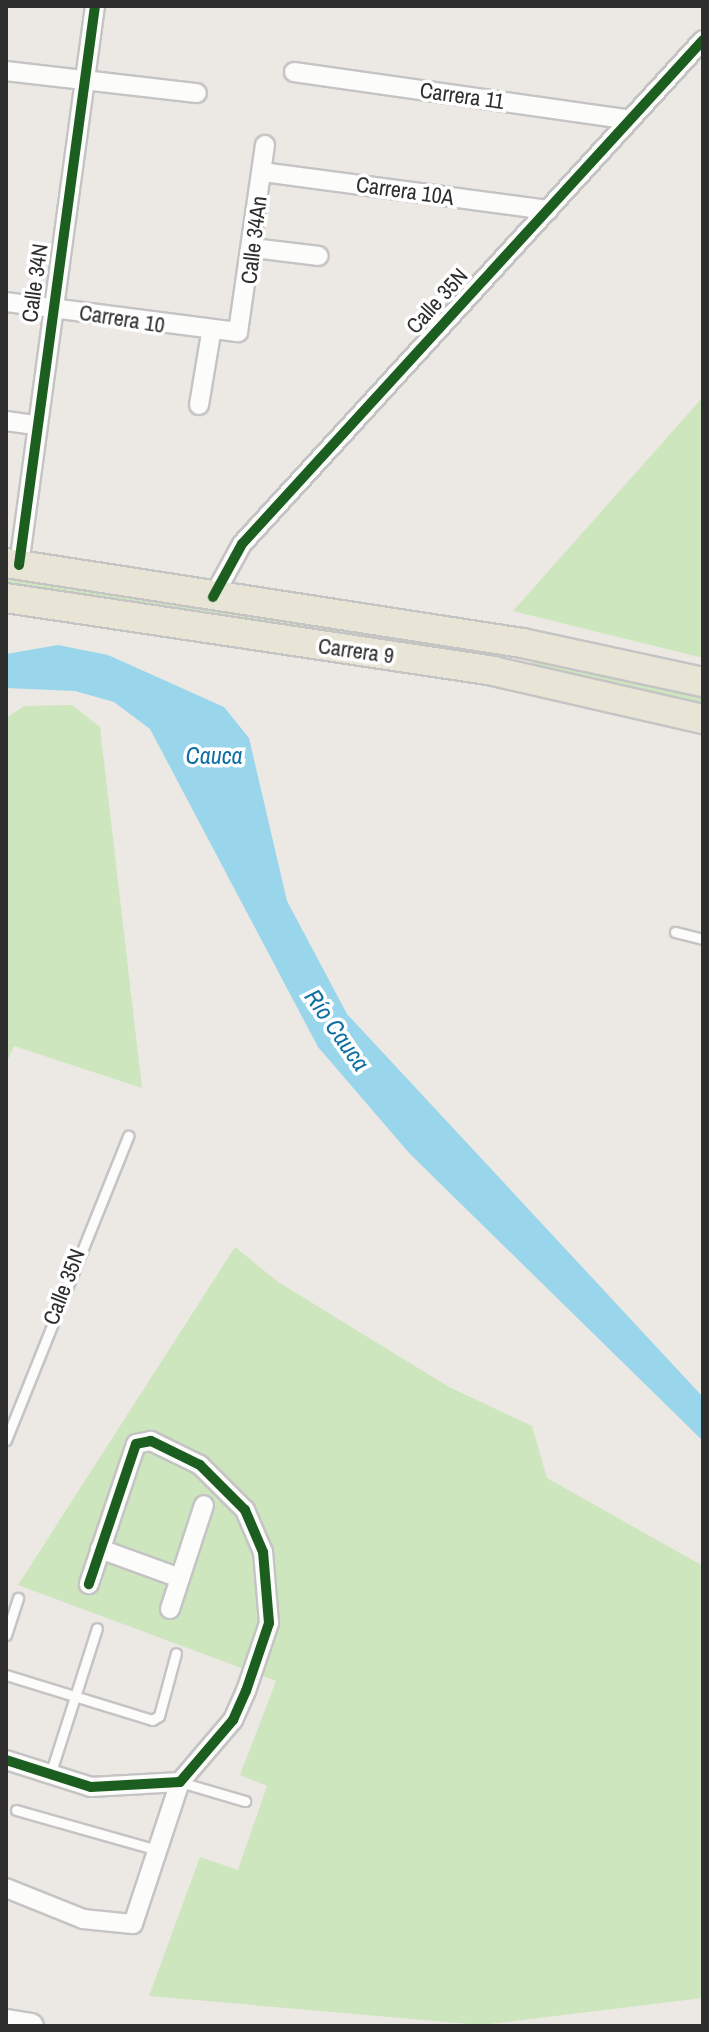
<!DOCTYPE html>
<html>
<head>
<meta charset="utf-8">
<style>
	body { margin:0 }
	#map { position:relative; width:709px; height:2032px; overflow:hidden; background:#ece8e4; font-family:"Archivo Narrow",sans-serif }
	div>[style] { position:absolute }
	.green>* { inset:0; background:#cee6be }
	.water>* { inset:0; background:#99d6ec }
	.roads { filter:drop-shadow(2px 0 #c5c4c5) drop-shadow(-2px 0 #c5c4c5) drop-shadow(0 2px #c5c4c5) drop-shadow(0 -2px #c5c4c5) }
	.lane>* { height:9px; margin:-4.5px; padding:0 4.5px; transform-origin:4.5px; border-radius:4.5px; background:#fcfcfb }
	.street>* { height:18px; margin:-9px; padding:0 9px; transform-origin:9px; border-radius:9px; background:#fcfcfb }
	.secondary>* { height:24px; margin:-12px; padding:0 12px; transform-origin:12px; border-radius:12px; background:#fcfcfb }
	.primary>* { height:28px; margin:-14px; padding:0 14px; transform-origin:14px; border-radius:14px; background:#e8e4d6 }
	.cycleway>* { height:10px; margin:-5px; padding:0 5px; transform-origin:5px; border-radius:5px; background:#1b5e20 }
	span { translate:-50% -50%; white-space:nowrap; text-align:center; line-height:1.15; -webkit-text-stroke:7px #fff; paint-order:stroke }
	.street-label { font-size:22px; color:#2e2e2e }
	.water-label { font-size:24px; color:#0d6fa3; font-style:italic }
	.frame { position:absolute; inset:0; border:8px solid #2e2e2e; pointer-events:none }
</style>
</head>
<body>
<div id="map">
	<div class="green">
		<div style="clip-path:polygon(703px 397px,703px 658px,513px 611px)"></div>
		<div style="clip-path:polygon(6px 575px,508px 651px,496px 659px,6px 590px)"></div>
		<div style="clip-path:polygon(533px 661px,703px 694px,703px 711px,526px 670px)"></div>
		<div style="clip-path:polygon(72px 705px,100px 727px,142px 1088px,14px 1046px,6px 1064px,6px 718px,24px 706px)"></div>
		<div style="clip-path:polygon(235px 1247px,278px 1282px,449px 1387px,532px 1426px,547px 1478px,703px 1566px,703px 1998px,481px 2025px,149px 1996px,200px 1857px,238px 1870px,267px 1786px,240px 1775px,276px 1681px,18px 1585px)"></div>
	</div>
	<div class="water">
		<div style="clip-path:polygon(58px 645px,108px 655px,224px 707px,249px 738px,287px 901px,347px 1014px,703px 1397px,703px 1441px,410px 1154px,318px 1047px,150px 729px,114px 702px,75px 691px,6px 688px,6px 654px)"></div>
	</div>
	<div class="roads">
		<div class="lane">
			<div style="left:675px;top:932px;width:29px;rotate:14deg"></div>
			<div style="left:6px;top:1440px;width:328px;rotate:-68.1deg"></div>
			<div style="left:6px;top:1635px;width:39px;rotate:-72deg"></div>
			<div style="left:6px;top:1675px;width:153px;rotate:17.1deg"></div>
			<div style="left:152px;top:1720px;width:8px;rotate:-30deg"></div>
			<div style="left:159px;top:1716px;width:65px;rotate:-74.9deg"></div>
			<div style="left:50px;top:1775px;width:154px;rotate:-72.3deg"></div>
			<div style="left:180px;top:1782px;width:68px;rotate:16.3deg"></div>
			<div style="left:16px;top:1810px;width:147px;rotate:15.8deg"></div>
		</div>
		<div class="street">
			<div style="left:6px;top:71px;width:192px;rotate:6.6deg"></div>
			<div style="left:294px;top:72px;width:339px;rotate:8.1deg"></div>
			<div style="left:263px;top:172px;width:288px;rotate:7.6deg"></div>
			<div style="left:253px;top:248px;width:66px;rotate:6.9deg"></div>
			<div style="left:6px;top:302px;width:234px;rotate:7.4deg"></div>
			<div style="left:238px;top:332px;width:189px;rotate:-81.8deg"></div>
			<div style="left:199px;top:405px;width:73px;rotate:-80.5deg"></div>
			<div style="left:6px;top:421px;width:30px;rotate:8deg"></div>
			<div style="left:19px;top:565px;width:564px;rotate:-82.26deg"></div>
			<div style="left:213px;top:597px;width:60px;rotate:-61.3deg"></div>
			<div style="left:242px;top:544px;width:683px;rotate:-47.55deg"></div>
			<div style="left:100px;top:1549px;width:85px;rotate:19.9deg"></div>
			<div style="left:170px;top:1609px;width:109px;rotate:-71.9deg"></div>
			<div style="left:6px;top:1760px;width:89px;rotate:17.6deg"></div>
			<div style="left:91px;top:1787px;width:89px;rotate:-3.2deg"></div>
			<div style="left:180px;top:1782px;width:82px;rotate:-49.5deg"></div>
			<div style="left:233px;top:1720px;width:32px;rotate:-66deg"></div>
			<div style="left:246px;top:1691px;width:72px;rotate:-71.3deg"></div>
			<div style="left:269px;top:1623px;width:71px;rotate:-94.8deg"></div>
			<div style="left:263px;top:1552px;width:46px;rotate:-113.2deg"></div>
			<div style="left:245px;top:1510px;width:64px;rotate:-135deg"></div>
			<div style="left:200px;top:1465px;width:55px;rotate:-153.9deg"></div>
			<div style="left:151px;top:1441px;width:15px;rotate:169deg"></div>
			<div style="left:136px;top:1444px;width:148px;rotate:108.6deg"></div>
			<div style="left:6px;top:1888px;width:83px;rotate:21.9deg"></div>
			<div style="left:83px;top:1919px;width:50px;rotate:5.7deg"></div>
			<div style="left:133px;top:1924px;width:150px;rotate:-71.7deg"></div>
		</div>
		<div class="secondary">
			<div style="left:6px;top:2022px;width:25px;rotate:9deg"></div>
		</div>
		<div class="primary">
			<div style="left:6px;top:563px;width:522px;rotate:8.81deg"></div>
			<div style="left:522px;top:643px;width:185px;rotate:12.2deg"></div>
			<div style="left:6px;top:598px;width:492px;rotate:8.5deg"></div>
			<div style="left:493px;top:671px;width:215px;rotate:12.9deg"></div>
		</div>
	</div>
	<div class="cycleway">
		<div style="left:19px;top:565px;width:564px;rotate:-82.26deg"></div>
		<div style="left:213px;top:597px;width:60px;rotate:-61.3deg"></div>
		<div style="left:242px;top:544px;width:683px;rotate:-47.55deg"></div>
		<div style="left:6px;top:1760px;width:89px;rotate:17.6deg"></div>
		<div style="left:91px;top:1787px;width:89px;rotate:-3.2deg"></div>
		<div style="left:180px;top:1782px;width:82px;rotate:-49.5deg"></div>
		<div style="left:233px;top:1720px;width:32px;rotate:-66deg"></div>
		<div style="left:246px;top:1691px;width:72px;rotate:-71.3deg"></div>
		<div style="left:269px;top:1623px;width:71px;rotate:-94.8deg"></div>
		<div style="left:263px;top:1552px;width:46px;rotate:-113.2deg"></div>
		<div style="left:245px;top:1510px;width:64px;rotate:-135deg"></div>
		<div style="left:200px;top:1465px;width:55px;rotate:-153.9deg"></div>
		<div style="left:151px;top:1441px;width:15px;rotate:169deg"></div>
		<div style="left:136px;top:1444px;width:148px;rotate:108.6deg"></div>
	</div>
	<div class="street-label">
		<span style="left:462px;top:96px;rotate:8deg">Carrera 11</span>
		<span style="left:405px;top:191px;rotate:8deg">Carrera 10A</span>
		<span style="left:254px;top:240px;rotate:-83deg">Calle 34An</span>
		<span style="left:35px;top:283px;rotate:-82deg">Calle 34N</span>
		<span style="left:437px;top:301px;rotate:-48deg">Calle 35N</span>
		<span style="left:122px;top:319px;rotate:9deg">Carrera 10</span>
		<span style="left:356px;top:651px;rotate:8deg">Carrera 9</span>
		<span style="left:64px;top:1287px;rotate:-69deg">Calle 35N</span>
	</div>
	<div class="water-label">
		<span style="left:214px;top:756px">Cauca</span>
		<span style="left:337px;top:1030px;rotate:55deg">Río Cauca</span>
	</div>
	<div class="frame"></div>
</div>
</body>
</html>
